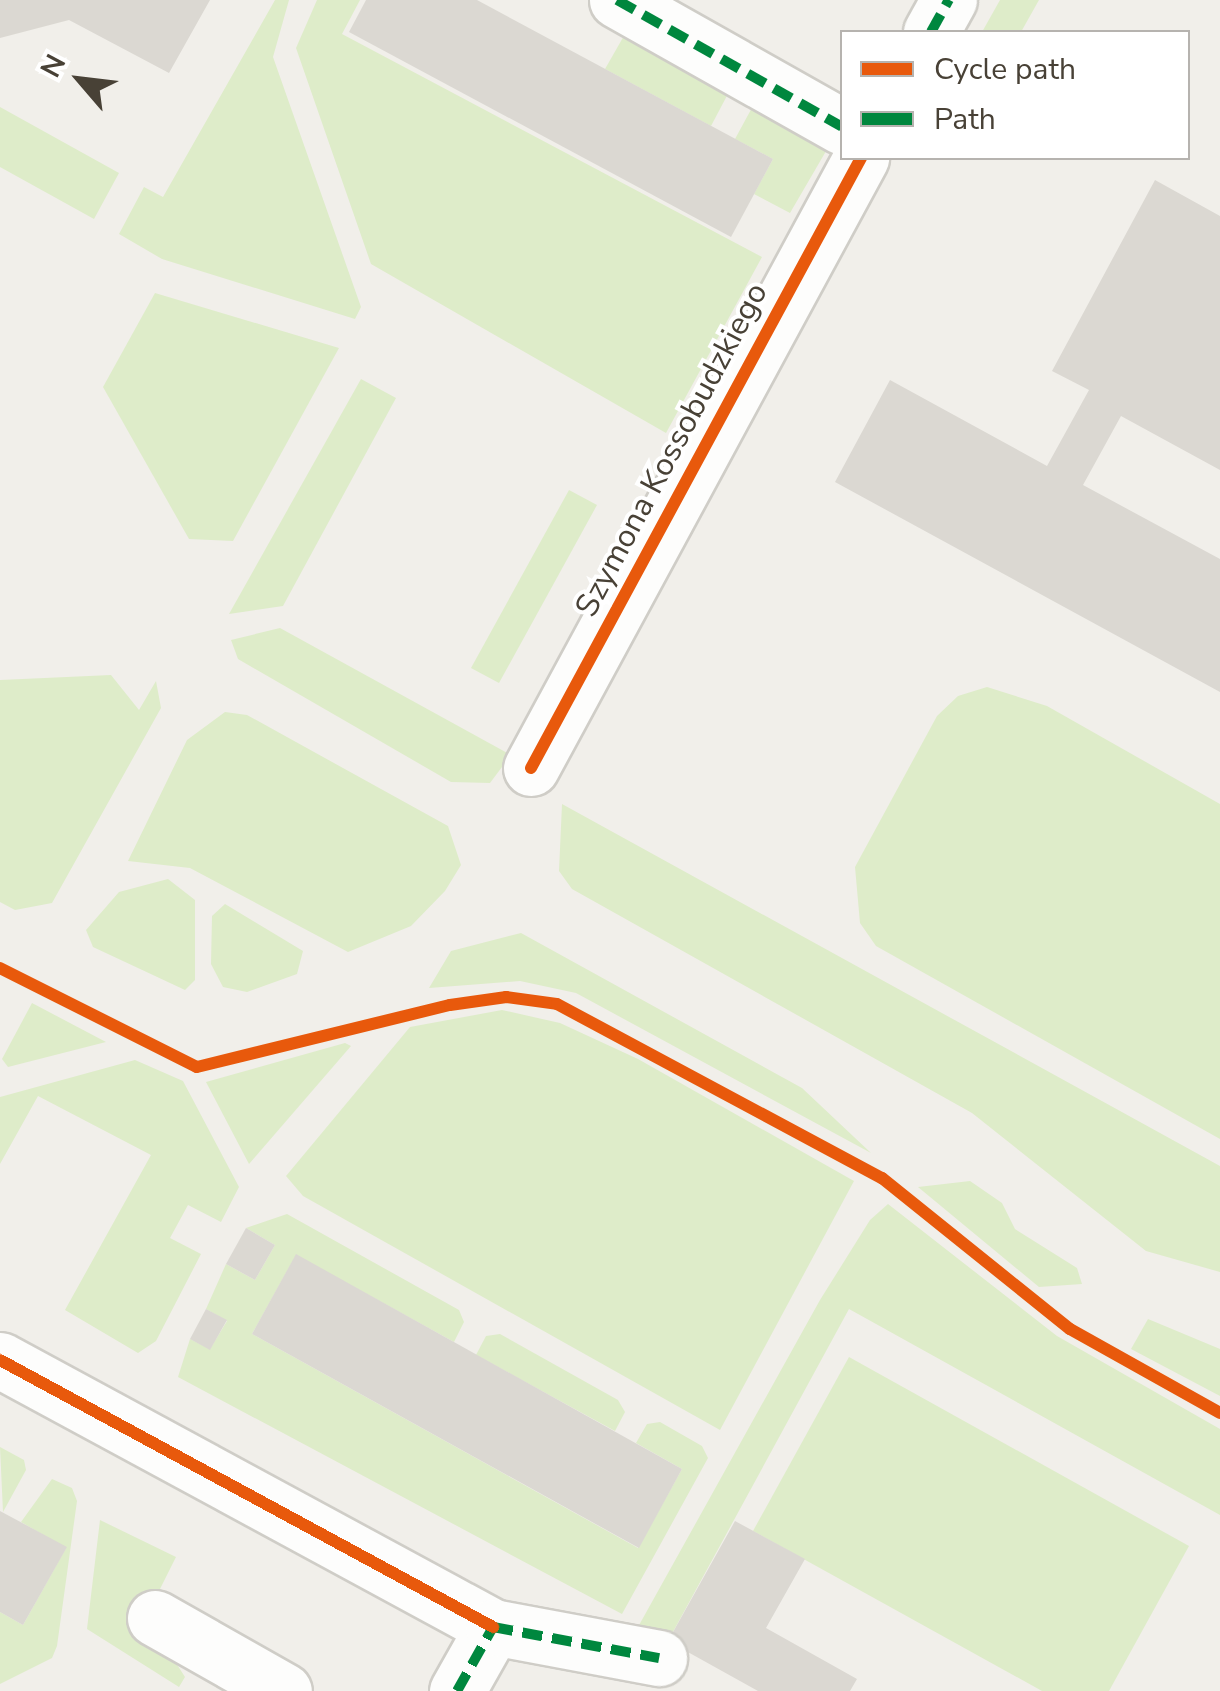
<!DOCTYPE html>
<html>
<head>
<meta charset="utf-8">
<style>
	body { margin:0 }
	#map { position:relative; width:1220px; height:1691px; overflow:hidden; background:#f1efea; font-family:"Nunito Sans",sans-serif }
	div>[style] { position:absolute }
	.green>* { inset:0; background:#deecc9 }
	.building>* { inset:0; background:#dbd8d2 }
	.roads { filter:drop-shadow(2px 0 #cfcdc7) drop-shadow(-2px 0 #cfcdc7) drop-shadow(0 2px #cfcdc7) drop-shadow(0 -2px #cfcdc7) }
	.minor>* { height:55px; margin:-27.5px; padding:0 27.5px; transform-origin:27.5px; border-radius:27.5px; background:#fdfdfc }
	.quiet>* { height:10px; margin-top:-5px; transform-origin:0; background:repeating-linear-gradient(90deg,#00873e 0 20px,transparent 0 30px) }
	.cycleway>* { height:12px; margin:-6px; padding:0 6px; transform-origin:6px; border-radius:6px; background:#e8590c }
	span { translate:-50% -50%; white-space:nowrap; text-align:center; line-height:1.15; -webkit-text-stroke:8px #fff; paint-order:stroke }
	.street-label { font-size:32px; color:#484136 }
	.legend { position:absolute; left:840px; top:30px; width:350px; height:130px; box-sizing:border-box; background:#fff; border:2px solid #b6b3af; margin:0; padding:12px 18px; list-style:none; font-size:30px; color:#484136 }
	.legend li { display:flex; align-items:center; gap:20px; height:50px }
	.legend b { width:50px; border:2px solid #b6b3af }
	.north { position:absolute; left:30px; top:30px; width:100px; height:100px; -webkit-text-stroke:8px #fff; paint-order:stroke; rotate:298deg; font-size:28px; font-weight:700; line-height:40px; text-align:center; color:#484136 }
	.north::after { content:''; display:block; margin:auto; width:35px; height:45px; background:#484136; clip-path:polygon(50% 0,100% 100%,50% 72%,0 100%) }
</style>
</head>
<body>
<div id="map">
	<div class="green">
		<div style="clip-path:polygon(275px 0,289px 0,273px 57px,361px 307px,355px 319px,162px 259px,119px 234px,144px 187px,163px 197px)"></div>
		<div style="clip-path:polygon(317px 0,360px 0,342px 34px,762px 257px,666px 433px,371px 264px,296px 48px)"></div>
		<div style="clip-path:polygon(1000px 0,1039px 0,1021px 32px,982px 32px)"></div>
		<div style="clip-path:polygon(625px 34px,730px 90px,711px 126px,605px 69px)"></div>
		<div style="clip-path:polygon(754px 104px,829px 146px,790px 213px,754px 194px,773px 159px,735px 139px)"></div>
		<div style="clip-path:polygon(0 107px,119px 173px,94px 219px,0 167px)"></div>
		<div style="clip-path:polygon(155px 293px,339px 348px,233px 541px,189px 539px,103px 387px)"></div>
		<div style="clip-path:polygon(361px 379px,396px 398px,283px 606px,229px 614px)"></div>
		<div style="clip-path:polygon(569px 490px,597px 505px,499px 683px,471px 668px)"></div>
		<div style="clip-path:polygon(280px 628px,511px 755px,490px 783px,451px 782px,238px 659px,231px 640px)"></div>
		<div style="clip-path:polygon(111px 675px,139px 710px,156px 681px,161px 708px,52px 903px,15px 910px,0 902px,0 680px)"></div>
		<div style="clip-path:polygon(987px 687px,1047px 706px,1220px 804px,1220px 1139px,876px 946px,860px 923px,855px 867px,937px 716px,958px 696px)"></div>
		<div style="clip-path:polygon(225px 712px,247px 715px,448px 826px,461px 865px,445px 891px,411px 926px,348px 952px,190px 868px,128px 861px,187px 740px)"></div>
		<div style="clip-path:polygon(562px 804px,1220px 1166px,1220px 1272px,1146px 1251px,972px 1113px,572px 889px,559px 871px)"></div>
		<div style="clip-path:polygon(168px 879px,195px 900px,195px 980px,185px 990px,93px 947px,86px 930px,119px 892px)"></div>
		<div style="clip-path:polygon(225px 904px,303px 951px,297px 974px,247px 992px,223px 987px,211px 964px,212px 916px)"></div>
		<div style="clip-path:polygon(521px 933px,802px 1088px,871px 1153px,576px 993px,520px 981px,429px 988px,451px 951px)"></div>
		<div style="clip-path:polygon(32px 1003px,106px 1042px,8px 1067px,2px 1059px)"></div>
		<div style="clip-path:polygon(502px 1010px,560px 1023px,638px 1059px,854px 1181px,720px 1430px,303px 1196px,286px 1176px,410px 1027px)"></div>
		<div style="clip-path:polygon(345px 1043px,351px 1046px,249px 1164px,206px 1082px)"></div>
		<div style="clip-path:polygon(135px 1060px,183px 1081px,239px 1187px,221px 1222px,188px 1205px,170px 1238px,201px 1254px,156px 1341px,138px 1353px,65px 1310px,151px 1155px,38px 1096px,0 1164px,0 1097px)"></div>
		<div style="clip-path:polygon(970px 1181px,1002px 1203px,1015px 1229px,1077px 1268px,1082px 1284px,1039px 1287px,918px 1187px)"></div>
		<div style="clip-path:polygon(888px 1204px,1057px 1336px,1220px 1429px,1220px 1515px,849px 1309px,668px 1641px,633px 1636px,820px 1300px,870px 1220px)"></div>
		<div style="clip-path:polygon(287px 1214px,459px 1310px,464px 1322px,454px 1342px,296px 1255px,252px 1334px,638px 1548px,682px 1469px,636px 1443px,647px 1424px,660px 1422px,702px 1446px,708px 1458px,622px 1614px,178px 1377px,190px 1339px,210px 1349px,227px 1321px,206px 1309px,226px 1264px,255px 1280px,275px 1245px,246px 1228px)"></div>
		<div style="clip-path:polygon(1148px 1319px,1220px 1349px,1220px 1396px,1131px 1349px)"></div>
		<div style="clip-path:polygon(500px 1334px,618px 1400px,625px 1412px,615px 1431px,476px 1355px,486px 1336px)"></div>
		<div style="clip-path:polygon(849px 1357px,1189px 1546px,1109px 1691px,1042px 1691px,753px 1531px)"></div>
		<div style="clip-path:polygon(0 1447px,24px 1460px,26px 1470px,3px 1512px)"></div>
		<div style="clip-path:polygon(52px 1479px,72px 1488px,77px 1501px,57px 1646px,52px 1658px,0 1684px,0 1612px,23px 1625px,66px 1548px,21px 1522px)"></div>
		<div style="clip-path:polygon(100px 1520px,176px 1557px,135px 1639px,176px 1663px,185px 1677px,179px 1687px,87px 1629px)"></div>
	</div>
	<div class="building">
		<div style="clip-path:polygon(0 0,210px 0,169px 73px,69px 20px,0 38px)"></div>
		<div style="clip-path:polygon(366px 0,477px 0,773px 159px,731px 237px,349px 32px)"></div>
		<div style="clip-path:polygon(1155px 180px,1220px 216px,1220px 470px,1121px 416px,1083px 485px,1220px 559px,1220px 692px,835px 482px,890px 380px,1047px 466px,1089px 390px,1052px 371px)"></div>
		<div style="clip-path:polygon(246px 1228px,275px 1245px,255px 1280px,226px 1264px)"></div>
		<div style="clip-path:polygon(296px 1254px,682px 1469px,639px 1548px,252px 1334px)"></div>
		<div style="clip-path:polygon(206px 1309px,227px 1320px,210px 1350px,190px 1339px)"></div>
		<div style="clip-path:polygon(0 1511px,67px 1547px,23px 1625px,0 1612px)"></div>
		<div style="clip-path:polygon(735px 1521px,805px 1559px,766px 1628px,857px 1679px,850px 1691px,758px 1691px,668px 1641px)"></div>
	</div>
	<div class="roads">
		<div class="minor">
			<div style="left:617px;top:0;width:258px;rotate:29.4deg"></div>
			<div style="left:931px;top:32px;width:37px;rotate:-61deg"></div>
			<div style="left:531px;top:768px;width:694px;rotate:-61.59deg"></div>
			<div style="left:0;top:1360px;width:561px;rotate:28.44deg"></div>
			<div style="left:155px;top:1618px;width:148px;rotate:29.5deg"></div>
			<div style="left:457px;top:1691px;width:73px;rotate:-60.6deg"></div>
			<div style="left:493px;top:1627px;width:169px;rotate:10.6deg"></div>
		</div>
	</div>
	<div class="quiet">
		<div style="left:617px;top:0;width:258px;rotate:29.4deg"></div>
		<div style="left:931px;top:32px;width:37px;rotate:-61deg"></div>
		<div style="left:457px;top:1691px;width:73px;rotate:-60.6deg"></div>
		<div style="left:493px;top:1627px;width:169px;rotate:10.6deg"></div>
	</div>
	<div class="cycleway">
		<div style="left:531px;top:768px;width:694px;rotate:-61.59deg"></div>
		<div style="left:0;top:968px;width:220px;rotate:26.7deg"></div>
		<div style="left:197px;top:1067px;width:260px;rotate:-13.8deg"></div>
		<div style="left:450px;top:1005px;width:57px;rotate:-8.1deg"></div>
		<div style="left:506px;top:997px;width:51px;rotate:7.8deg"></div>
		<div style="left:557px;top:1004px;width:369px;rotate:28.2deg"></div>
		<div style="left:882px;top:1178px;width:241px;rotate:38.8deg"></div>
		<div style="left:1070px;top:1329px;width:172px;rotate:29.2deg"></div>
		<div style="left:0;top:1360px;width:561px;rotate:28.44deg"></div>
	</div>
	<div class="street-label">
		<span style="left:672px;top:450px;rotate:-62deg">Szymona Kossobudzkiego</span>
	</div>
	<ul class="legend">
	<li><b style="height:12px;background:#e8590c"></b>Cycle path</li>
	<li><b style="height:12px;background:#00873e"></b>Path</li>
	</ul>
	<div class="north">N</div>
</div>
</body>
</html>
